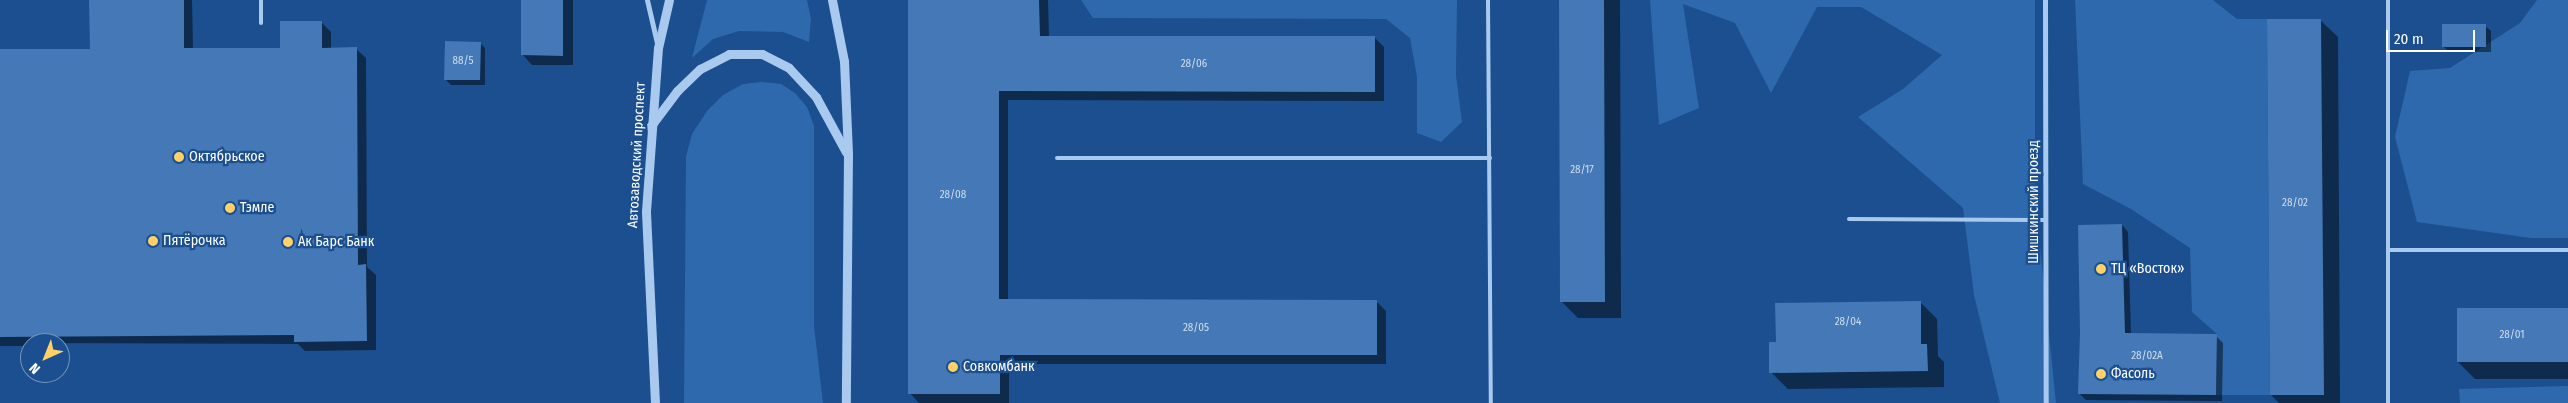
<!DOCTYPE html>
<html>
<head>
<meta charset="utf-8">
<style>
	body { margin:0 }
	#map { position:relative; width:2568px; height:403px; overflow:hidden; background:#1b4f8f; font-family:"Fira Sans Condensed",sans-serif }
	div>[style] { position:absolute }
	.green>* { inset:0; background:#2e69ad }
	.shadow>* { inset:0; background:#0007 }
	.building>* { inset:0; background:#4478b7 }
	.service>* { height:4px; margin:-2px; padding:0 2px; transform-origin:2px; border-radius:2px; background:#a9c9ee }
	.minor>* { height:5px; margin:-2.5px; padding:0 2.5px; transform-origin:2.5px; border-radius:2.5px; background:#a9c9ee }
	.tertiary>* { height:9px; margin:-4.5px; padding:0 4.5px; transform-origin:4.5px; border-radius:4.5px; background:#a9c9ee }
	.dots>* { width:14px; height:14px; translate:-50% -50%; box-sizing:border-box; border:2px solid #1b4f8f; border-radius:50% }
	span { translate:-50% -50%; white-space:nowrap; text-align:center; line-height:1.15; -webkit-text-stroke:4.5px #1b4f8f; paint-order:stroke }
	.number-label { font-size:11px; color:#d0dded }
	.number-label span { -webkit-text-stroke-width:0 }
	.street-label { font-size:14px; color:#fff }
	.poi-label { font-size:14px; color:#fff }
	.left { translate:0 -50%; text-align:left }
	.north { position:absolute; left:20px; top:333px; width:50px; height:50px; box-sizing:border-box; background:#1b4f8f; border:1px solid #7695bc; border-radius:50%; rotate:224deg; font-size:14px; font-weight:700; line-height:20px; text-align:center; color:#fff }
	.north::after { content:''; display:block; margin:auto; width:18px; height:22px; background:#ffd166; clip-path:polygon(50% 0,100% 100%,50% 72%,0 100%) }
	.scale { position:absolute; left:2386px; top:30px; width:89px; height:22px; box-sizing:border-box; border:2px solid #fff; border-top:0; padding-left:6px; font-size:15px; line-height:18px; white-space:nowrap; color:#fff; -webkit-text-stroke:4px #1b4f8f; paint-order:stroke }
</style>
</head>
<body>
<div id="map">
	<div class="green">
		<div style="clip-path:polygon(707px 0,807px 0,811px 19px,809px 42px,783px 32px,739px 31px,713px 39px,692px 58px)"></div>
		<div style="clip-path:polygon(1081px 0,1457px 0,1456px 75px,1462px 122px,1441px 142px,1417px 133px,1417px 77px,1410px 38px,1386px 19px,1093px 18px)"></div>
		<div style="clip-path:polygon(1650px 0,2035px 0,2035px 197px,2056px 403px,2000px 403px,1974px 295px,1963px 208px,1858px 117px,1903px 89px,1942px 55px,1861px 7px,1817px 7px,1771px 93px,1735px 23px,1683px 4px,1699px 108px,1659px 125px)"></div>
		<div style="clip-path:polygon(2075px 0,2213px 0,2237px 19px,2267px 19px,2270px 395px,2216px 395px,2217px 334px,2192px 312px,2190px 248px,2131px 209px,2083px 184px)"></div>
		<div style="clip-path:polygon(2537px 0,2568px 0,2568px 238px,2531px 238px,2417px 222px,2395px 137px,2410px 71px,2450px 68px,2520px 23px)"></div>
		<div style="clip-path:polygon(761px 82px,781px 84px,795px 93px,807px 107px,814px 126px,814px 326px,823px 403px,684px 403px,686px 156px,692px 134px,707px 111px,723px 95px,743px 84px)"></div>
		<div style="clip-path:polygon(2568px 386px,2568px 403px,2460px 403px,2459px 389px)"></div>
	</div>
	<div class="shadow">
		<div style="clip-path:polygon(91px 0,192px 0,193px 49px,282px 49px,321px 22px,331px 32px,331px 49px,356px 49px,366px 58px,367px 267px,376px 275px,376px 350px,305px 351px,298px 344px,30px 343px,30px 346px,0 346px,0 51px,91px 50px)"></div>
		<div style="clip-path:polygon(522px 0,573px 0,573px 65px,532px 65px,522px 54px)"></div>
		<div style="clip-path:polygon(908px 0,1048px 0,1049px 37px,1375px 38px,1384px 47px,1384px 101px,1008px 100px,1008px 301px,1376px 301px,1386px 311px,1386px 364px,1009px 364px,1009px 403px,919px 403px,910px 393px)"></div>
		<div style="clip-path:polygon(1561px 0,1620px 0,1621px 318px,1578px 318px,1561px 301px)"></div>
		<div style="clip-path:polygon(2320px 20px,2338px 37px,2340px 403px,2279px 403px,2271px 395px)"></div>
		<div style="clip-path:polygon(2485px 26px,2491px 31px,2491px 52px,2449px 52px,2443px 46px)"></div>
		<div style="clip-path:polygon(480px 43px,485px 48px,485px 85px,451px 85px,446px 80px)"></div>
		<div style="clip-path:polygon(2122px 225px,2128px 232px,2131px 334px,2216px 336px,2223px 343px,2222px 401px,2086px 400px,2079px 393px)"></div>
		<div style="clip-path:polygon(1920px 302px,1937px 319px,1938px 356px,1944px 362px,1944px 387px,1788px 389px,1771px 372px)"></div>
		<div style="clip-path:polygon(2568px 309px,2568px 379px,2475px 379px,2458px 362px)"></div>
	</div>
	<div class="building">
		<div style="clip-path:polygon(89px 0,184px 0,184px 48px,280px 48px,280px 21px,322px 21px,322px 48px,357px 47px,358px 265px,366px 264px,367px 341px,294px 342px,294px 335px,0 337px,0 49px,90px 49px)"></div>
		<div style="clip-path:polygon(521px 0,563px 0,563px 56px,521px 55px)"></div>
		<div style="clip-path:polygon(908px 0,1039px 0,1040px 36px,1375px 36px,1375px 92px,999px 91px,999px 299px,1377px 300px,1377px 355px,1000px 355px,1000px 394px,908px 394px)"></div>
		<div style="clip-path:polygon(1559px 0,1604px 0,1605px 302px,1560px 302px)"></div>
		<div style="clip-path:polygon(2267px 19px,2321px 19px,2324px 395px,2270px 395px)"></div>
		<div style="clip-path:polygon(2442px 24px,2486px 24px,2486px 47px,2442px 47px)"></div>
		<div style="clip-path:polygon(445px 41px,481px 42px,480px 80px,444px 80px)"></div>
		<div style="clip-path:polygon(2122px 224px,2125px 333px,2217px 334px,2216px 395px,2078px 394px,2080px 332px,2078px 225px)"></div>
		<div style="clip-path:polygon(1921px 301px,1921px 344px,1927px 344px,1928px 371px,1769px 373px,1769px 342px,1776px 342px,1775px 303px)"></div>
		<div style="clip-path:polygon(2457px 308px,2568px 308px,2568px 362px,2457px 362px)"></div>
	</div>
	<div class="service">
		<div style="left:1488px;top:0;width:403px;rotate:89.6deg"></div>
		<div style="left:2388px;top:0;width:403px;rotate:90deg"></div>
		<div style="left:261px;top:23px;width:23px;rotate:-90deg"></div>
		<div style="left:1057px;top:158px;width:433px"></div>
		<div style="left:1849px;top:219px;width:197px;rotate:0.3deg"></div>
		<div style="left:2388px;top:250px;width:180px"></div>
	</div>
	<div class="minor">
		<div style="left:647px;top:0;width:44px;rotate:76.9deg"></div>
		<div style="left:2045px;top:0;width:403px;rotate:89.9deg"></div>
	</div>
	<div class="tertiary">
		<div style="left:832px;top:0;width:62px;rotate:78.9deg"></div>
		<div style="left:844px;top:61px;width:93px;rotate:87.5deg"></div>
		<div style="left:848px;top:154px;width:249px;rotate:90.5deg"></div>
		<div style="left:650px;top:127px;width:45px;rotate:-53.1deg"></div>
		<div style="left:677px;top:91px;width:32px;rotate:-44deg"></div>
		<div style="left:700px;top:69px;width:33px;rotate:-27deg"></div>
		<div style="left:729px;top:54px;width:33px"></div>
		<div style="left:762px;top:54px;width:30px;rotate:27deg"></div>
		<div style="left:789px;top:68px;width:40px;rotate:47deg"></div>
		<div style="left:816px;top:97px;width:63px;rotate:61.4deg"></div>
		<div style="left:655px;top:403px;width:192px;rotate:-92.7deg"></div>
		<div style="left:646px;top:211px;width:163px;rotate:-85.8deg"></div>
		<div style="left:658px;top:48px;width:49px;rotate:-77.1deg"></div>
	</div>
	<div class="dots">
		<div style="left:179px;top:157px;background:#ffd166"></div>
		<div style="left:230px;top:208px;background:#ffd166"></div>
		<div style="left:153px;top:241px;background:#ffd166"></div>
		<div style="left:288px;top:242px;background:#ffd166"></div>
		<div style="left:2101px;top:269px;background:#ffd166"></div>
		<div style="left:953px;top:367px;background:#ffd166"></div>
		<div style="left:2101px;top:374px;background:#ffd166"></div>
	</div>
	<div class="number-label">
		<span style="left:463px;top:61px">88/5</span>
		<span style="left:1194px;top:64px">28/06</span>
		<span style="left:1582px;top:170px">28/17</span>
		<span style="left:953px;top:195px">28/08</span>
		<span style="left:2295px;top:203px">28/02</span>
		<span style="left:1848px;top:322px">28/04</span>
		<span style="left:1196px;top:328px">28/05</span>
		<span style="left:2512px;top:335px">28/01</span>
		<span style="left:2147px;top:356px">28/02А</span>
	</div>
	<div class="street-label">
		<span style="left:637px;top:155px;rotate:-87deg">Автозаводский проспект</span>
		<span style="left:2034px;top:202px;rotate:-90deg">Шишкинский проезд</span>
	</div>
	<div class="poi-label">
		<span class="left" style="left:189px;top:157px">Октябрьское</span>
		<span class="left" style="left:240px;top:208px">Тэмле</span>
		<span class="left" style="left:163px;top:241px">Пятёрочка</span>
		<span class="left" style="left:298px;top:242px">Ак Барс Банк</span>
		<span class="left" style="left:2111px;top:269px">ТЦ «Восток»</span>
		<span class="left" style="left:963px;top:367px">Совкомбанк</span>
		<span class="left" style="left:2111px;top:374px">Фасоль</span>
	</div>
	<div class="north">N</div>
	<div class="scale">20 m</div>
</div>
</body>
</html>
